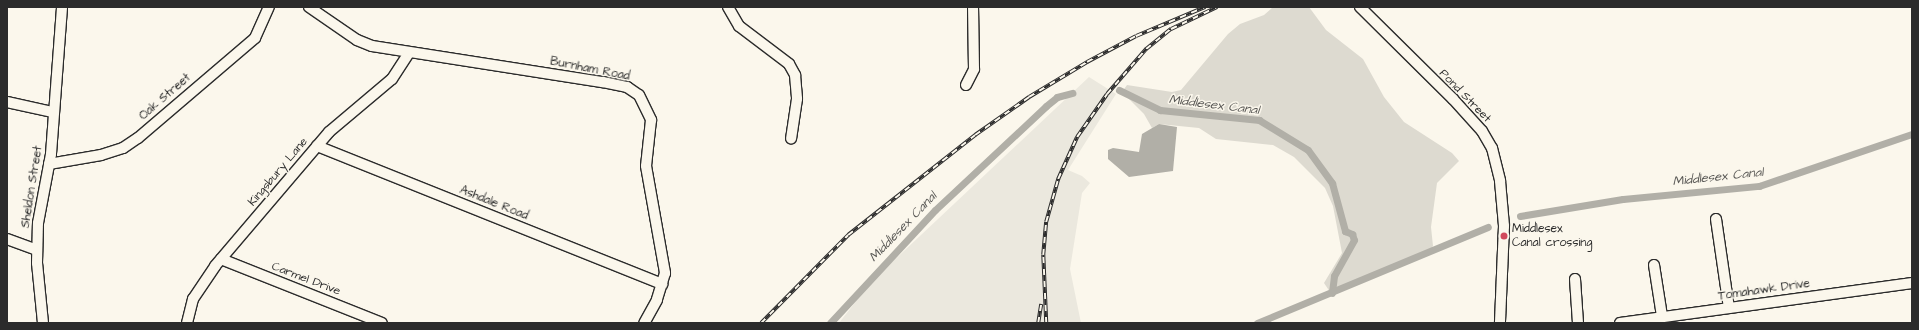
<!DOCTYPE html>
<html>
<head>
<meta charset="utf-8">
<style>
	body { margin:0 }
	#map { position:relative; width:1919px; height:330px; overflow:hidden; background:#fbf7ec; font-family:"Architects Daughter",sans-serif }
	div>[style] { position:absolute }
	.built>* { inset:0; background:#ebe8de }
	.green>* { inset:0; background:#dddad0 }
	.water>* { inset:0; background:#b1afa7 }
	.canal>* { height:7px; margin:-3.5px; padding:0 3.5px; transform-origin:3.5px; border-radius:3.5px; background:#b1afa7 }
	.roads { filter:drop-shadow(1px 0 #2b2b2b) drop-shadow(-1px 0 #2b2b2b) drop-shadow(0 1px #2b2b2b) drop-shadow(0 -1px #2b2b2b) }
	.minor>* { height:10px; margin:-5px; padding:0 5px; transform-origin:5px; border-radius:5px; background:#fbf7ec }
	.rail>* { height:3.5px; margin-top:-1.75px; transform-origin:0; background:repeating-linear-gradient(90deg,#fbf7ec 0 6px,#2b2b2b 0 12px); box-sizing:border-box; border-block:1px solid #2b2b2b }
	.dots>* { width:11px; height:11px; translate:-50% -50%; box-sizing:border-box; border:2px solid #fbf7ec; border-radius:50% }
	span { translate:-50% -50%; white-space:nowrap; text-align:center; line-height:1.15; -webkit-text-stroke:3px #fbf7ec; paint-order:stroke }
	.street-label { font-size:12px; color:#2b2b2b }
	.poi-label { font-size:12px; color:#2b2b2b }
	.left { translate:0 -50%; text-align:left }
	.water-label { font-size:13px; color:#5a5956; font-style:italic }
	.frame { position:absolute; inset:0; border:8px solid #2b2b2b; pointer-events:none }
</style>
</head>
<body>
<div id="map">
	<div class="built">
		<div style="clip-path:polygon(1089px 77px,1116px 94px,1068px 170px,1082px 176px,1090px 183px,1082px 193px,1070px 269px,1081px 323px,839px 323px,871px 282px)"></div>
	</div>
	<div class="green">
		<div style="clip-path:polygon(1273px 7px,1309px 7px,1326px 30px,1363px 59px,1384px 97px,1404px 122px,1452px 153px,1459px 161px,1437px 183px,1431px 227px,1433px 246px,1426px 256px,1332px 295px,1324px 283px,1342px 253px,1333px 206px,1325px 188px,1294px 157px,1273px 145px,1216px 139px,1199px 128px,1159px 124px,1152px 128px,1144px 114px,1122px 92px,1127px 85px,1172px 92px,1181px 90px,1228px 34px,1240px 24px,1264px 15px)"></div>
	</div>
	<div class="water">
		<div style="clip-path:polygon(1159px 124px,1177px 127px,1173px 171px,1129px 177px,1108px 159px,1108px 150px,1113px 148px,1139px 152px,1142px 134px)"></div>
	</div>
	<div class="canal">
		<div style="left:1119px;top:90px;width:46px;rotate:26deg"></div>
		<div style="left:1160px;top:110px;width:100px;rotate:5.8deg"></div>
		<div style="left:1259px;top:120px;width:57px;rotate:31.5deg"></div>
		<div style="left:1308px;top:150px;width:41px;rotate:54deg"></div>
		<div style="left:1332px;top:183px;width:50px;rotate:74.8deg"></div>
		<div style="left:1345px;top:231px;width:8px;rotate:23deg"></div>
		<div style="left:1352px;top:234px;width:6px;rotate:72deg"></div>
		<div style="left:1354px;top:240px;width:41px;rotate:119.1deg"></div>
		<div style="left:1334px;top:276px;width:17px;rotate:97deg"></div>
		<div style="left:1520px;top:216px;width:104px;rotate:-9.4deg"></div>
		<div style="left:1623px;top:199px;width:137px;rotate:-5.5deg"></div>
		<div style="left:1759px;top:186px;width:162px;rotate:-18.8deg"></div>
		<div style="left:830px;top:323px;width:154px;rotate:-47.1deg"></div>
		<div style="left:935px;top:210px;width:152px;rotate:-43.1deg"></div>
		<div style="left:1046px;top:106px;width:14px;rotate:-39deg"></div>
		<div style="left:1057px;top:97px;width:16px;rotate:-15deg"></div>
		<div style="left:1257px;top:323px;width:250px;rotate:-22.6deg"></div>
	</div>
	<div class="roads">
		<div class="minor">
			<div style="left:309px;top:7px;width:58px;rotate:34.5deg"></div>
			<div style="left:357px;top:40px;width:16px;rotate:22deg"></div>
			<div style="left:372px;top:46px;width:234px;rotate:8.9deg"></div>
			<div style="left:603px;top:82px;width:25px;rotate:12deg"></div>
			<div style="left:627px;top:87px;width:14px;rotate:34deg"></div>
			<div style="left:639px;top:95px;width:28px;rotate:64deg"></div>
			<div style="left:651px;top:120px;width:46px;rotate:96.2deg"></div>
			<div style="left:646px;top:166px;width:109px;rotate:79.9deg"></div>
			<div style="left:665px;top:273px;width:28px;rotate:107deg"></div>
			<div style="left:657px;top:300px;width:26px;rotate:119deg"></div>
			<div style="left:728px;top:7px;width:22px;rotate:60deg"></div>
			<div style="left:739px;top:26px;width:63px;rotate:37.2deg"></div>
			<div style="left:789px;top:64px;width:13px;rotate:61deg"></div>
			<div style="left:795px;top:75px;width:24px;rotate:85deg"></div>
			<div style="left:797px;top:99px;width:40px;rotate:98.5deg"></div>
			<div style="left:1360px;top:7px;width:131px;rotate:44.7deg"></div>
			<div style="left:1453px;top:99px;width:43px;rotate:47.8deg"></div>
			<div style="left:1482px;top:131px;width:20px;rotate:60deg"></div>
			<div style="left:1492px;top:148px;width:34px;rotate:76deg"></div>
			<div style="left:1500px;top:181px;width:45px;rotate:84.9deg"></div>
			<div style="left:1504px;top:226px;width:97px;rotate:92.4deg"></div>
			<div style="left:966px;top:85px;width:18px;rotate:-63deg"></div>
			<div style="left:974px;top:69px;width:62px;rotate:-90.9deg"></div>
			<div style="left:7px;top:102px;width:47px;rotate:12.3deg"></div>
			<div style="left:317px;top:146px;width:372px;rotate:21.8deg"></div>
			<div style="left:49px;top:164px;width:53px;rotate:-9.8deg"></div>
			<div style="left:101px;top:155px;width:23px;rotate:-18deg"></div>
			<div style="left:123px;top:148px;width:18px;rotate:-34deg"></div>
			<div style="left:138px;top:138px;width:154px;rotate:-40.5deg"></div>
			<div style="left:255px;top:38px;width:34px;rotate:-66deg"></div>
			<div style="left:1716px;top:219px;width:90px;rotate:81.7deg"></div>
			<div style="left:7px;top:239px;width:32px;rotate:20deg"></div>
			<div style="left:221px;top:259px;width:173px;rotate:21.7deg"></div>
			<div style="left:1654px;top:265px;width:52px;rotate:81.1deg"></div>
			<div style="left:1575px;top:279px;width:44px;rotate:86.1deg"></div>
			<div style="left:43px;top:323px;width:60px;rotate:-95.7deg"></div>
			<div style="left:37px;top:263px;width:40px;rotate:-88.6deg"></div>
			<div style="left:38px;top:223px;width:70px;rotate:-79.3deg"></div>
			<div style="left:51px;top:154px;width:147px;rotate:-85.7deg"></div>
			<div style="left:187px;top:323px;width:25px;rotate:-76deg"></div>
			<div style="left:193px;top:299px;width:40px;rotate:-56deg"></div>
			<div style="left:215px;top:266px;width:176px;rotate:-49.6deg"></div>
			<div style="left:329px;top:132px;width:82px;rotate:-40.1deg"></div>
			<div style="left:392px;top:79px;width:31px;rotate:-57deg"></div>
			<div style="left:1620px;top:323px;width:295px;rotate:-7.8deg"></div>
		</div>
	</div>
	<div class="rail">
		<div style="left:761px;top:323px;width:124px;rotate:-45.3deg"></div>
		<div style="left:848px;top:235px;width:162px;rotate:-38.2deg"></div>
		<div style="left:975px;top:135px;width:66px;rotate:-35.1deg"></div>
		<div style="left:1029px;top:97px;width:68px;rotate:-31.1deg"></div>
		<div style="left:1087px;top:62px;width:55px;rotate:-28deg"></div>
		<div style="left:1136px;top:36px;width:75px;rotate:-22.8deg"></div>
		<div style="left:1038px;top:323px;width:19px;rotate:-81deg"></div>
		<div style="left:1046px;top:323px;width:68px;rotate:-92.5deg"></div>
		<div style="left:1043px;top:255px;width:33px;rotate:-85deg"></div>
		<div style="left:1046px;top:222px;width:45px;rotate:-74.4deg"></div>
		<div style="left:1058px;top:179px;width:46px;rotate:-65.7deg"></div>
		<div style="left:1077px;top:137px;width:52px;rotate:-55.1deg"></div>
		<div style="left:1107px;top:94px;width:60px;rotate:-49.1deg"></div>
		<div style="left:1146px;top:49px;width:32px;rotate:-39deg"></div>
		<div style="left:1171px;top:29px;width:51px;rotate:-25.6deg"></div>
	</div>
	<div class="dots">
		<div style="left:1504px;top:236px;background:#d1495b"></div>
	</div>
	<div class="street-label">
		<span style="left:590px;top:69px;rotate:11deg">Burnham Road</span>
		<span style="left:1465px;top:96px;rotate:46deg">Pond Street</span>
		<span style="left:165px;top:97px;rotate:-41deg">Oak Street</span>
		<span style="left:278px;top:172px;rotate:-50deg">Kingsbury Lane</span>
		<span style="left:32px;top:187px;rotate:-81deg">Sheldon Street</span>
		<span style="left:494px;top:203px;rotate:22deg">Ashdale Road</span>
		<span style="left:306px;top:279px;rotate:21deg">Carmel Drive</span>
		<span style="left:1764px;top:290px;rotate:-8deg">Tomahawk Drive</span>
	</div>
	<div class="poi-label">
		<span class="left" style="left:1512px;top:236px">Middlesex<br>Canal crossing</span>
	</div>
	<div class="water-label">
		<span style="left:1214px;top:105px;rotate:7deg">Middlesex Canal</span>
		<span style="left:1718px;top:177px;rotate:-6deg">Middlesex Canal</span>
		<span style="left:903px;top:227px;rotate:-46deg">Middlesex Canal</span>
	</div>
	<div class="frame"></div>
</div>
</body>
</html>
